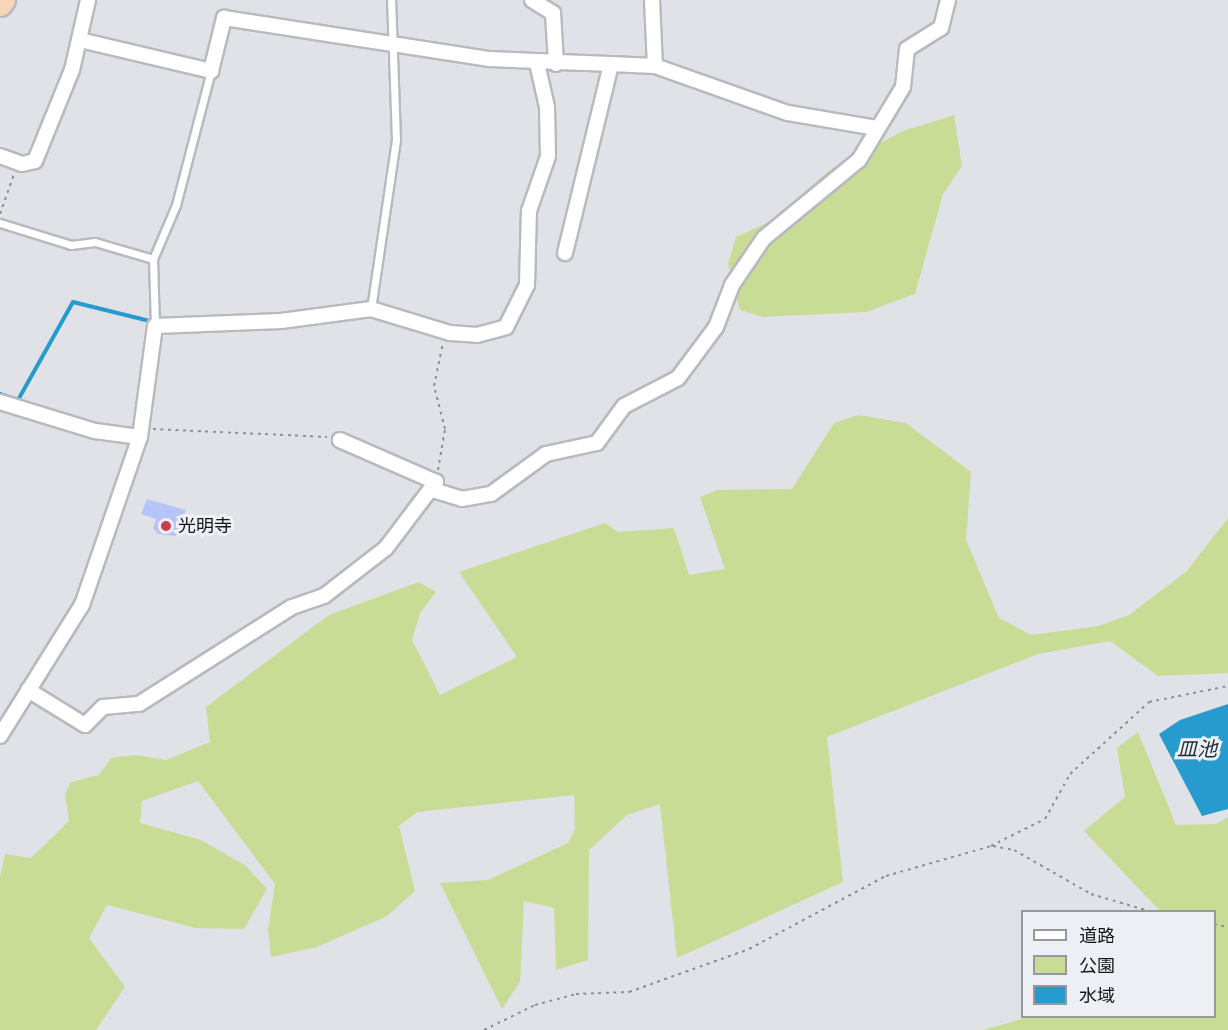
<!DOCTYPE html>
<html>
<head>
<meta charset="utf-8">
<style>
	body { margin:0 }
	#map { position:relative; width:1228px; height:1030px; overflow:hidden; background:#e0e2e7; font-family:Jost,"Noto Sans JP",sans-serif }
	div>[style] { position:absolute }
	.green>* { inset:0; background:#c9dc95 }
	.water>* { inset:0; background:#279bce }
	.stream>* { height:4px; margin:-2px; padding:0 2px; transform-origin:2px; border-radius:2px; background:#279bce }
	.building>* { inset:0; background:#b6c5f8 }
	.path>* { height:2px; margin-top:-1px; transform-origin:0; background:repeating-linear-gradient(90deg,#8e8f93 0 3px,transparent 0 7.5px) }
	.roads { filter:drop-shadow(2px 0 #b8babf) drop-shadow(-2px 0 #b8babf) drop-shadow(0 2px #b8babf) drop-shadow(0 -2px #b8babf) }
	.service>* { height:7px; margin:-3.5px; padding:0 3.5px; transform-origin:3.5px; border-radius:3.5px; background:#fff }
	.minor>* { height:14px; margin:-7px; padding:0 7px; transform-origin:7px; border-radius:7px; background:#fff }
	.trunk>* { height:24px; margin:-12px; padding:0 12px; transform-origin:12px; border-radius:12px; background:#f6d6b7 }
	.dots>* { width:16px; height:16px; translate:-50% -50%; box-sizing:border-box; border:3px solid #edeff4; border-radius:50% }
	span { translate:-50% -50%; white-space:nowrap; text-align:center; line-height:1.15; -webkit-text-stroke:6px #edeff4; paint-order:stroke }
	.poi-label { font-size:18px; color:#141516 }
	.left { translate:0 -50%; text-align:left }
	.water-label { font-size:20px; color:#192c36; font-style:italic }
	.legend { position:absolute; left:1021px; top:910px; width:195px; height:108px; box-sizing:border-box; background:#edeff4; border:2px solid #96989b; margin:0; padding:8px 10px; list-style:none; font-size:18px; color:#141516 }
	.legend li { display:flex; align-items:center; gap:12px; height:30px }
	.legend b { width:30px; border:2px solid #96989b }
</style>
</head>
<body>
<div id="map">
	<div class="green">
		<div style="clip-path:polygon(954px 115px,962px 166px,943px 194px,915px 294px,866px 312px,763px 317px,740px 310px,728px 264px,736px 237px,771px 221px,831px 169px,903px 131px)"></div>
		<div style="clip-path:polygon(858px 415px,906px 423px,971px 472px,966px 540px,999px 618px,1031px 635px,1099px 626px,1129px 615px,1187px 571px,1228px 518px,1228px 673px,1158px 676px,1110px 641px,1038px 654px,827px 737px,843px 882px,677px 958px,660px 804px,627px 815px,589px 850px,588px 960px,556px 970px,554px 908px,524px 901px,520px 982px,502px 1009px,440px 883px,488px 880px,568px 843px,575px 829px,574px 795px,417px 812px,399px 826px,415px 891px,387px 916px,317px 947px,271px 957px,268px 930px,275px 884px,198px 781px,142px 801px,140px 823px,201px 840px,246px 866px,267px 889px,244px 929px,196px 928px,107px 905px,89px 938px,125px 987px,96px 1030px,0 1030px,0 877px,5px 854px,31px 858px,69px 821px,65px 795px,71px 782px,99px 775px,111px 758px,135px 755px,166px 760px,210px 742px,206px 707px,329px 615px,419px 582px,436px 592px,420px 613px,412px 640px,440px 695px,517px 657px,459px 572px,605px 523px,618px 532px,674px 528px,689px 575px,725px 569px,700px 497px,717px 490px,792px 489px,834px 423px)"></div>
		<div style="clip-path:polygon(1138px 732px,1176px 825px,1216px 824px,1228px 817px,1228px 1030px,983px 1030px,1028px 1017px,1214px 1016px,1214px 912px,1160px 911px,1084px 831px,1125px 797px,1117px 748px)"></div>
	</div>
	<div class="water">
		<div style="clip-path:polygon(1228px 704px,1228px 809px,1202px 816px,1159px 734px,1180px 720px)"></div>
	</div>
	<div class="stream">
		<div style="left:0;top:394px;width:19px;rotate:18deg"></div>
		<div style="left:18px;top:400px;width:112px;rotate:-60.7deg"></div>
		<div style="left:73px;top:302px;width:79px;rotate:13.9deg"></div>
	</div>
	<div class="building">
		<div style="clip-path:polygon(147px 499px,186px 510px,176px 536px,158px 534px,153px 528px,156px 519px,141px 514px)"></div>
	</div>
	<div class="path">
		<div style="left:0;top:214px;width:42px;rotate:-70.7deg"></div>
		<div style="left:153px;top:429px;width:174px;rotate:2.6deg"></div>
		<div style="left:438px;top:470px;width:42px;rotate:-80.3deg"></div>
		<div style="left:445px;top:429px;width:44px;rotate:-104.3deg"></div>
		<div style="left:434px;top:386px;width:44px;rotate:-78.2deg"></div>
		<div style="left:993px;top:846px;width:21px;rotate:11deg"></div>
		<div style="left:1014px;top:850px;width:89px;rotate:29.7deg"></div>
		<div style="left:1091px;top:894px;width:64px;rotate:16.4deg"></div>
		<div style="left:1214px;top:924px;width:14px;rotate:12deg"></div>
		<div style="left:484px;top:1030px;width:57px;rotate:-26.1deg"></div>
		<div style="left:535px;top:1005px;width:42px;rotate:-15deg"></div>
		<div style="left:576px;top:994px;width:53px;rotate:-2.2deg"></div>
		<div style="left:629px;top:992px;width:127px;rotate:-19.7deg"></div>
		<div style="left:749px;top:949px;width:155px;rotate:-28.1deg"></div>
		<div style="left:886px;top:876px;width:109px;rotate:-15.9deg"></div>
		<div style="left:991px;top:846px;width:60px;rotate:-26.6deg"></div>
		<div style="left:1045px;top:819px;width:51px;rotate:-60.9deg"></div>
		<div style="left:1070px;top:774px;width:107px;rotate:-42.3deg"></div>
		<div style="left:1149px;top:702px;width:81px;rotate:-11.4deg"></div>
	</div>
	<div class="roads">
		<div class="service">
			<div style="left:0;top:223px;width:74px;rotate:17.2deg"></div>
			<div style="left:71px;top:245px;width:24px;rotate:-7deg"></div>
			<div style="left:95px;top:242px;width:60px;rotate:16.3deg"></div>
			<div style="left:371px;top:309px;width:171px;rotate:-81.6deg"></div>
			<div style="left:396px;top:140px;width:140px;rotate:-92deg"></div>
			<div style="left:155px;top:326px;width:67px;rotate:-91.7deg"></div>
			<div style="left:153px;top:259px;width:59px;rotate:-66.9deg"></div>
			<div style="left:176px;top:205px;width:138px;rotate:-75.4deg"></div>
		</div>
		<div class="minor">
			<div style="left:532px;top:0;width:25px;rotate:32deg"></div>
			<div style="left:553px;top:13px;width:51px;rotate:86.6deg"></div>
			<div style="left:652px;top:0;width:66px;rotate:87.4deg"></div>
			<div style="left:80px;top:40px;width:135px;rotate:13.3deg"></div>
			<div style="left:211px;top:71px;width:55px;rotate:-76.2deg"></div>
			<div style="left:224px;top:18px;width:269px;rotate:8.8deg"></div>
			<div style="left:490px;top:59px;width:165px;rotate:2.4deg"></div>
			<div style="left:655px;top:66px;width:141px;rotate:19.5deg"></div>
			<div style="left:788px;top:113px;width:90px;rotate:9.6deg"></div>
			<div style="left:0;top:156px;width:23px;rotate:20deg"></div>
			<div style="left:22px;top:164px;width:13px;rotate:-13deg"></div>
			<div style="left:35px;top:161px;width:98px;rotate:-67.9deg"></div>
			<div style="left:72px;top:70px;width:72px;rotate:-77.1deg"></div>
			<div style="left:565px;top:253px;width:194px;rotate:-76.3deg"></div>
			<div style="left:0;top:402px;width:99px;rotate:17deg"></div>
			<div style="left:95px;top:431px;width:45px;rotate:7.6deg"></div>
			<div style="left:433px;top:490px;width:30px;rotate:17deg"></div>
			<div style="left:462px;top:499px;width:29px;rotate:-10deg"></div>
			<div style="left:491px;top:494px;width:68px;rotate:-36deg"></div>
			<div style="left:546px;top:454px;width:52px;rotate:-12.2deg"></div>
			<div style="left:597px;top:443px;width:46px;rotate:-53.9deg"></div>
			<div style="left:624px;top:406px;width:61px;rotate:-27.4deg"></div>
			<div style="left:678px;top:378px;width:64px;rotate:-53.3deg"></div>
			<div style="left:716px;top:327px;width:45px;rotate:-69.1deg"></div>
			<div style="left:732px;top:285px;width:57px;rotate:-55.8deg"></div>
			<div style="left:764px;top:238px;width:123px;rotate:-39.4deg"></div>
			<div style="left:859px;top:160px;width:85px;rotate:-58.9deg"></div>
			<div style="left:903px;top:87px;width:38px;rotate:-84deg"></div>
			<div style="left:907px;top:49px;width:40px;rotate:-32deg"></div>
			<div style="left:941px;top:28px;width:29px;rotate:-76deg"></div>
			<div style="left:28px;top:690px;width:67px;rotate:31.6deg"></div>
			<div style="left:85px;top:725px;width:25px;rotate:-45deg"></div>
			<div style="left:103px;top:707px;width:36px;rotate:-5deg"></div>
			<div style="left:139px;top:704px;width:181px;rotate:-32.4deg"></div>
			<div style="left:292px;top:607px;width:34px;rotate:-19deg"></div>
			<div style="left:324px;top:596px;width:78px;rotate:-37.7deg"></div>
			<div style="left:386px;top:548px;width:83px;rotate:-52.9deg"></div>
			<div style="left:436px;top:482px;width:105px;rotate:-156.4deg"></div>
			<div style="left:0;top:736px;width:155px;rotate:-58deg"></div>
			<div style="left:82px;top:605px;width:178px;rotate:-71deg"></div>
			<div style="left:140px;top:437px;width:112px;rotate:-82.3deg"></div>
			<div style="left:155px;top:326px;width:126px;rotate:-2.3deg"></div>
			<div style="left:281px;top:321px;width:91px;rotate:-7.6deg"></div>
			<div style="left:371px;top:309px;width:83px;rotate:16.9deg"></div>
			<div style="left:450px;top:333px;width:27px;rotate:4deg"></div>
			<div style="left:477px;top:335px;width:30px;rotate:-15deg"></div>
			<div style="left:506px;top:327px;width:47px;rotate:-63.4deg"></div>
			<div style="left:527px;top:285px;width:74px;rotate:-88.5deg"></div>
			<div style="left:529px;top:211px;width:58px;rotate:-70.9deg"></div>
			<div style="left:548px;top:156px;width:49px;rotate:-91.2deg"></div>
			<div style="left:547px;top:107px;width:45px;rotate:-102.8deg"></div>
		</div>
		<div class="trunk">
			<div style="left:0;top:4px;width:5px;rotate:-53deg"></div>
		</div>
	</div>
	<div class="dots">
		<div style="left:166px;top:526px;background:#cb3b52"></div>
	</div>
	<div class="poi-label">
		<span class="left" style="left:178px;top:526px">光明寺</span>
	</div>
	<div class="water-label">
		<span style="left:1197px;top:749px">皿池</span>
	</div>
	<ul class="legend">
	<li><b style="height:8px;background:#fff"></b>道路</li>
	<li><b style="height:16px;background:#c9dc95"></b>公園</li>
	<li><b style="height:16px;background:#279bce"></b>水域</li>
	</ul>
</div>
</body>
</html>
